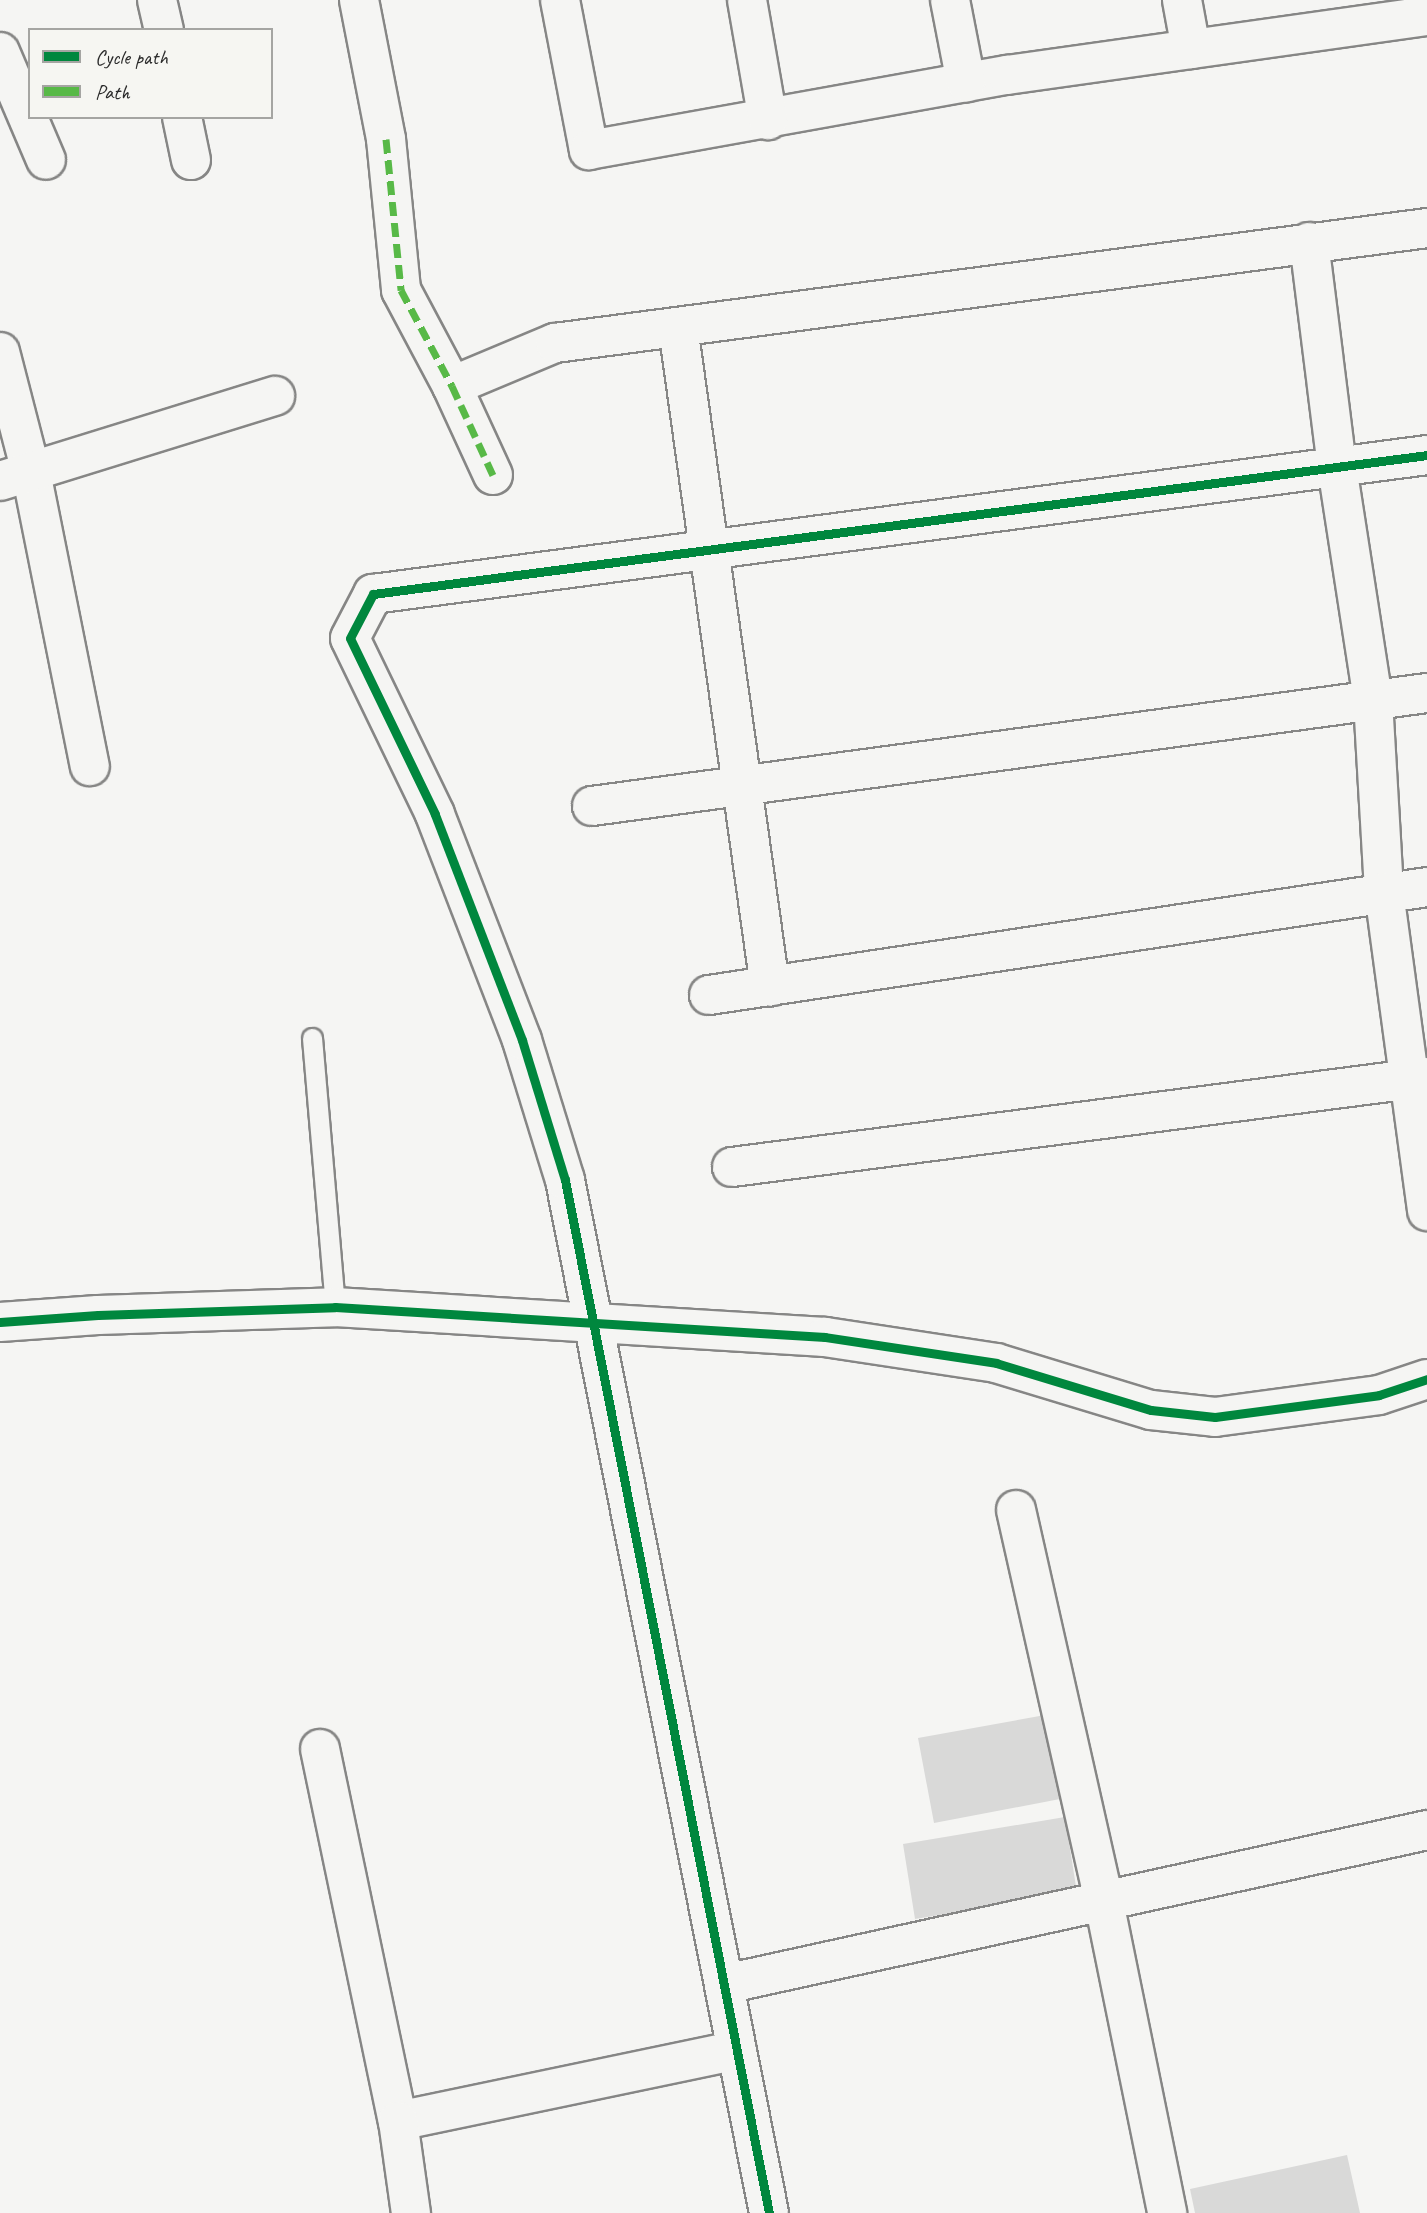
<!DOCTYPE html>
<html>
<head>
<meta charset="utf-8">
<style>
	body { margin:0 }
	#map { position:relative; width:1427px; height:2213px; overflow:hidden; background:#f5f5f3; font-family:Caveat,sans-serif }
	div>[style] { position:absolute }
	.building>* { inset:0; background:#d9d9d8 }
	.roads { filter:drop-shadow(2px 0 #868685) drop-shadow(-2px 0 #868685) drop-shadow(0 2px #868685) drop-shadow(0 -2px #868685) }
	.service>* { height:19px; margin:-9.5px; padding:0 9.5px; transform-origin:9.5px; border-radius:9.5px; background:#f5f5f3 }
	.minor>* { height:38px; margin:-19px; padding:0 19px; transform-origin:19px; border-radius:19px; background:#f5f5f3 }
	.tertiary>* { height:38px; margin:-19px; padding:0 19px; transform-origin:19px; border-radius:19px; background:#f5f5f3 }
	.quiet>* { height:7px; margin-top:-3.5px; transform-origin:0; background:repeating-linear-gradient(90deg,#58b947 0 14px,transparent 0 21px) }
	.cycleway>* { height:9px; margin:-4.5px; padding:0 4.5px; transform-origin:4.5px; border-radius:4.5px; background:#00873e }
	span { translate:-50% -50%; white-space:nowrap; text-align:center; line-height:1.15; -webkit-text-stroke:7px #f6f6f2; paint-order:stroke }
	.legend { position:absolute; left:28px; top:28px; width:245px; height:91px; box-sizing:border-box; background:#f6f6f2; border:2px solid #a5a5a2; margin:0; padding:9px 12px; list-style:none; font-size:21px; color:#2b2b2b }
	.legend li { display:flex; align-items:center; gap:14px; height:35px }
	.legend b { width:35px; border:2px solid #a5a5a2 }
</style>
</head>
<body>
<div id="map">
	<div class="building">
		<div style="clip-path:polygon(1045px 1715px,1060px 1799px,934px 1823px,918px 1738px)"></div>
		<div style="clip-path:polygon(1065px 1817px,1077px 1893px,915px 1919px,903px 1844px)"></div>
		<div style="clip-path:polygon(1347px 2155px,1360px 2213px,1195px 2213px,1190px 2189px)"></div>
	</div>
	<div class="roads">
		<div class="service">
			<div style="left:312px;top:1038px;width:270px;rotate:85.1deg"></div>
		</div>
		<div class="minor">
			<div style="left:157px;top:0;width:31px;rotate:77deg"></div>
			<div style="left:359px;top:0;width:142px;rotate:79deg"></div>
			<div style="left:386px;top:139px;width:152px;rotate:84.3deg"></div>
			<div style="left:401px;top:290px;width:109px;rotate:62deg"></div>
			<div style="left:452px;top:386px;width:98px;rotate:65.3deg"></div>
			<div style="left:560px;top:0;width:153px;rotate:79.1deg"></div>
			<div style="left:589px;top:150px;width:425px;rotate:-10.2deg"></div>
			<div style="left:1007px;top:75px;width:424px;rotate:-8deg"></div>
			<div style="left:747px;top:0;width:122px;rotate:80.1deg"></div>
			<div style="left:950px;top:0;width:84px;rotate:79deg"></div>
			<div style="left:1182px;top:0;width:50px;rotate:79.6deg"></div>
			<div style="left:0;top:52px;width:117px;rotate:66.9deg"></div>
			<div style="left:182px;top:117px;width:44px;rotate:78.2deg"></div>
			<div style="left:1309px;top:242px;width:227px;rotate:82.9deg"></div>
			<div style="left:1337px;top:467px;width:236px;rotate:81.2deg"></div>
			<div style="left:1373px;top:700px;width:192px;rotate:86.7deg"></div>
			<div style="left:1384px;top:892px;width:322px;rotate:82.3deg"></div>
			<div style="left:678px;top:327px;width:666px;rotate:82.06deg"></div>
			<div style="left:0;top:352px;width:124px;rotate:75.5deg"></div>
			<div style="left:31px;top:472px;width:300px;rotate:78.7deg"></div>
			<div style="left:452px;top:386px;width:112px;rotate:-22.7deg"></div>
			<div style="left:555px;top:343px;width:880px;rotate:-7.51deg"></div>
			<div style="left:0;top:481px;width:288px;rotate:-17.2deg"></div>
			<div style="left:592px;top:806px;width:843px;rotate:-7.71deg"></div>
			<div style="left:709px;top:995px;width:726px;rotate:-8.55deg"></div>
			<div style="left:732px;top:1167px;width:701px;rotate:-7.38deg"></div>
			<div style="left:1016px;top:1510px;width:402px;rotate:77.3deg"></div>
			<div style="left:1104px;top:1902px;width:317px;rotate:78.5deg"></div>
			<div style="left:320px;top:1749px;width:380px;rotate:78.2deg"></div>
			<div style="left:398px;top:2121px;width:346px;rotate:-11.8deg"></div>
			<div style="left:725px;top:1984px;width:719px;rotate:-12.37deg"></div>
			<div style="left:398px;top:2121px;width:93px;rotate:82deg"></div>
		</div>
		<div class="tertiary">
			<div style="left:0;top:1322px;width:98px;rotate:-4.1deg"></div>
			<div style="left:98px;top:1315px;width:237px;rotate:-1.9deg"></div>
			<div style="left:335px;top:1307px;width:491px;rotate:3.5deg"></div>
			<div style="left:825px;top:1337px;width:173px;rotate:8.6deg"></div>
			<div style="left:996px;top:1363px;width:162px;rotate:16.9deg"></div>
			<div style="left:1151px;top:1410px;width:64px;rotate:6.2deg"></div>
			<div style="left:1215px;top:1417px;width:165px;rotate:-7.6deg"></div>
			<div style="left:1379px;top:1395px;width:51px;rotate:-18.4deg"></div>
			<div style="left:769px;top:2213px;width:1053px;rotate:-101.17deg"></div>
			<div style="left:565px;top:1180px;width:146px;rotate:-107.1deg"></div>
			<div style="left:522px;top:1040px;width:242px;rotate:-111.1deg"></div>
			<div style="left:435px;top:814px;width:195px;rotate:-115.8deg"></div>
			<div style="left:350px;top:638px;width:50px;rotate:-62.4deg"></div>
			<div style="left:373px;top:594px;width:1063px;rotate:-7.51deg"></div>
		</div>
	</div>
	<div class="quiet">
		<div style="left:386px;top:139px;width:152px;rotate:84.3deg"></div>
		<div style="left:401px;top:290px;width:109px;rotate:62deg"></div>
		<div style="left:452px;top:386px;width:98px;rotate:65.3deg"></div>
	</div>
	<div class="cycleway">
		<div style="left:0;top:1322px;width:98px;rotate:-4.1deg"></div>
		<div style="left:98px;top:1315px;width:237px;rotate:-1.9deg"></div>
		<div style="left:335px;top:1307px;width:491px;rotate:3.5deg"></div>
		<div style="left:825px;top:1337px;width:173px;rotate:8.6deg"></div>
		<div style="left:996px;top:1363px;width:162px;rotate:16.9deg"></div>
		<div style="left:1151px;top:1410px;width:64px;rotate:6.2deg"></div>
		<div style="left:1215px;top:1417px;width:165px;rotate:-7.6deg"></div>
		<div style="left:1379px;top:1395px;width:51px;rotate:-18.4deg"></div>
		<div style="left:769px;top:2213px;width:1053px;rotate:-101.17deg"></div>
		<div style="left:565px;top:1180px;width:146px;rotate:-107.1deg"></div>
		<div style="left:522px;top:1040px;width:242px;rotate:-111.1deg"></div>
		<div style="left:435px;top:814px;width:195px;rotate:-115.8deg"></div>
		<div style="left:350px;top:638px;width:50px;rotate:-62.4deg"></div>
		<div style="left:373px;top:594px;width:1063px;rotate:-7.51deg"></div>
	</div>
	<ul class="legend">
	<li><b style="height:9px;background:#00873e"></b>Cycle path</li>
	<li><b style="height:9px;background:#58b947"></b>Path</li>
	</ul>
</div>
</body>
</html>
